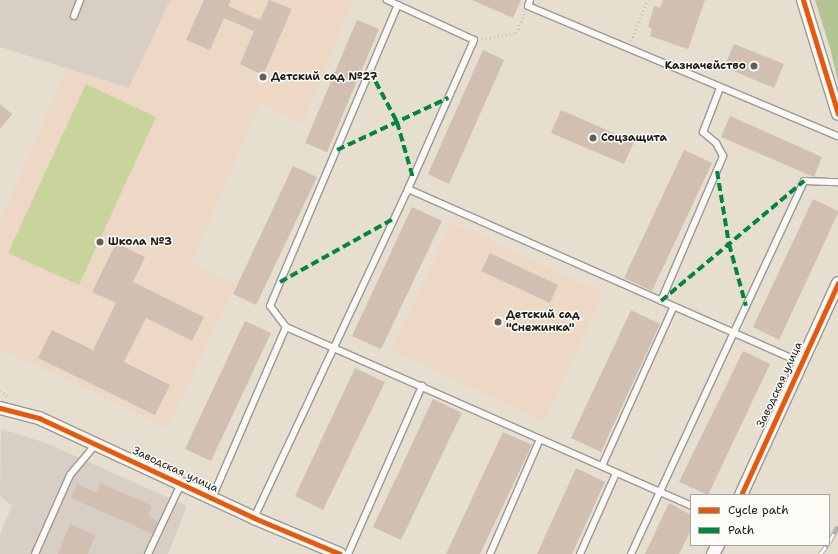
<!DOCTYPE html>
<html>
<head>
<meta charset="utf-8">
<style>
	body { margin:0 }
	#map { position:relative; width:838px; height:554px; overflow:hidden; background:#e6dece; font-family:"Shantell Sans",sans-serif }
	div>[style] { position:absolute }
	.built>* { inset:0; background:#edd8c6 }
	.industrial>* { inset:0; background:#d9cec4 }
	.green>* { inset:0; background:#c8d49b }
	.forest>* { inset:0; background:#b4c594 }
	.building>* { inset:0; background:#d1bfb2 }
	.path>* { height:2.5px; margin-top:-1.25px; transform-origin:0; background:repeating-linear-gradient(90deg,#c6c4c0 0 1px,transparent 0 4px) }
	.roads { filter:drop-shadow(1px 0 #9d988f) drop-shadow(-1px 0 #9d988f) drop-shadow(0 1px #9d988f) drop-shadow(0 -1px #9d988f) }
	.service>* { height:6px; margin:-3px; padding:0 3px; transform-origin:3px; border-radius:3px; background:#fbfaf8 }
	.minor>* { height:12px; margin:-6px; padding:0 6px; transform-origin:6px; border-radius:6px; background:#fbfaf8 }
	.rail>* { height:4.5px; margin-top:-2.25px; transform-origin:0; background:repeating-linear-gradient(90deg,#fdfcf7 0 9px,#aeadaa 0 18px); box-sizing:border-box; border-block:1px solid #aeadaa }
	.quiet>* { height:4px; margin-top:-2px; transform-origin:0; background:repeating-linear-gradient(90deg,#00873e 0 8px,transparent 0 12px) }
	.cycleway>* { height:5px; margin:-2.5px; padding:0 2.5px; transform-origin:2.5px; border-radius:2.5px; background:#e8590c }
	.dots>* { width:11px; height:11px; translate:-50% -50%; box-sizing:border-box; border:2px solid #fdfcf7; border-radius:50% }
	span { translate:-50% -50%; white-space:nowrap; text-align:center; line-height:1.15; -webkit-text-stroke:3px #fdfcf7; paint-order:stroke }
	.poi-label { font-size:11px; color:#1c1c1c; font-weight:700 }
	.right { translate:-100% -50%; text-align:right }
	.left { translate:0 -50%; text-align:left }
	.street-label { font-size:11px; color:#1c1c1c }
	.legend { position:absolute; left:690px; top:494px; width:140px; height:52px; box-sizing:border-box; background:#fdfcf7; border:1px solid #a3a29f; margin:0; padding:5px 7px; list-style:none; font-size:12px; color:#1c1c1c }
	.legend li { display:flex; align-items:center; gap:8px; height:20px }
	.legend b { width:20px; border:1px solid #a3a29f }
</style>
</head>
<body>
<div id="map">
	<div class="built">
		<div style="clip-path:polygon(170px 0,353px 0,303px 125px,260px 104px,192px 263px,236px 284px,168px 428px,0 349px,0 221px,66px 69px,129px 88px)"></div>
		<div style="clip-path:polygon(452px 222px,604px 293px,544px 422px,391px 350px)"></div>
	</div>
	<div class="industrial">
		<div style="clip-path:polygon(0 0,170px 0,129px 88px,0 47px)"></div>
		<div style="clip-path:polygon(1px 429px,46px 443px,187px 506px,168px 554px,0 554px,0 534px,12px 506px,0 496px)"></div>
	</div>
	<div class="green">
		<div style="clip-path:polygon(86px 84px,156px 117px,79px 285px,8px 253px)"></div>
	</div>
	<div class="forest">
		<div style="clip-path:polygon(815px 0,838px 0,838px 81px,830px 48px)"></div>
	</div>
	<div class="building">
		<div style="clip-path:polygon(204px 0,231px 0,228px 6px,260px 20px,269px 0,292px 9px,263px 75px,240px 64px,254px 31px,224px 18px,210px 50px,186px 40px)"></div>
		<div style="clip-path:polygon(472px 0,521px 0,513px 18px)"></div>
		<div style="clip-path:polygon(663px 0,705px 0,688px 49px,650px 36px,652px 28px,648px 27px,654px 6px,660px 8px)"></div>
		<div style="clip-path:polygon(357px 20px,379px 29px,327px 152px,305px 143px)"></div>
		<div style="clip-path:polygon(734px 44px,784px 64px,774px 88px,724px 67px)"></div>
		<div style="clip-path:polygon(483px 50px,504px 60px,449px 184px,428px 174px)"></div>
		<div style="clip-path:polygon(0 104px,12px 114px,0 129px)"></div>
		<div style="clip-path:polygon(561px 110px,634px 142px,624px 164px,551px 133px)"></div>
		<div style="clip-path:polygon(730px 116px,822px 157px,814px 177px,721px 137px)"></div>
		<div style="clip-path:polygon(684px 150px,712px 163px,652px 291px,624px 278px)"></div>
		<div style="clip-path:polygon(293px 166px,317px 177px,256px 305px,233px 294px)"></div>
		<div style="clip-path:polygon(813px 199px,838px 211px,838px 213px,779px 340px,753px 327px)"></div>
		<div style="clip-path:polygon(412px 207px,442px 221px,381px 349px,352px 336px)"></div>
		<div style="clip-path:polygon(116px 243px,145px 257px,133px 282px,204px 317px,192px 341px,146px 318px,124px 362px,170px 385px,155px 415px,38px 358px,52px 330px,93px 350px,116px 303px,92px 292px)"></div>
		<div style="clip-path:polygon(490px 253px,558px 285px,550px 303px,481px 271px)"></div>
		<div style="clip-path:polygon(631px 310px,660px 324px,601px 452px,571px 438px)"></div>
		<div style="clip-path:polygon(245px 321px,271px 333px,211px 461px,185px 449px)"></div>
		<div style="clip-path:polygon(743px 351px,770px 364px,708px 495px,679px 482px)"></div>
		<div style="clip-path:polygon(355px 368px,385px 382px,323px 510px,295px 496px)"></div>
		<div style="clip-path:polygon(433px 399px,462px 413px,401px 540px,373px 527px)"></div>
		<div style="clip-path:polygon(503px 432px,532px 445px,480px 554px,446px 554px)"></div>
		<div style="clip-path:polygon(576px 468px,605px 482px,572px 554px,537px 554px)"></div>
		<div style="clip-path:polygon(100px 483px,152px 506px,148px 515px,158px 521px,153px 534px,71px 498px,77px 484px,96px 493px)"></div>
		<div style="clip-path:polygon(669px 503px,691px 515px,691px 530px,679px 554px,645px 554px)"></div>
		<div style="clip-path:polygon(70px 524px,95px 535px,88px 554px,58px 554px)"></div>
	</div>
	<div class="path">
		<div style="left:482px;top:39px;width:35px;rotate:-10deg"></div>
		<div style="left:516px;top:33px;width:21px;rotate:-67deg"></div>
		<div style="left:631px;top:41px;width:44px;rotate:-68.7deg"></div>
		<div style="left:0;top:391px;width:10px;rotate:37deg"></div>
	</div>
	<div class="roads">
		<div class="service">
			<div style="left:530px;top:0;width:6px;rotate:108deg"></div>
			<div style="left:528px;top:6px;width:336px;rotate:22.8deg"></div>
			<div style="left:74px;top:16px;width:17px;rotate:-69deg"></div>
			<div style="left:408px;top:189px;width:431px;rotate:23.8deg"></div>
			<div style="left:661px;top:301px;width:158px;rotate:-66.8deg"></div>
			<div style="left:723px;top:156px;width:15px;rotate:-118deg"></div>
			<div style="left:716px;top:143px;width:17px;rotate:-140deg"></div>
			<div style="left:703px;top:132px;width:47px;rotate:-68.9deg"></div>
			<div style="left:286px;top:327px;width:26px;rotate:-127deg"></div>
			<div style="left:270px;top:306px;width:327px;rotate:-67deg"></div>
			<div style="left:602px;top:466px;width:175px;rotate:-65.8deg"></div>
			<div style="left:212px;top:498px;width:186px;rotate:-66.6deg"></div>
			<div style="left:286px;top:327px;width:443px;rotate:23.8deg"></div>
			<div style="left:254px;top:518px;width:363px;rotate:-64.9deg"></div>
			<div style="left:408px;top:189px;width:163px;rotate:-66.1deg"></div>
			<div style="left:474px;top:40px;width:96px;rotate:-155.3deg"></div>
			<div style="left:35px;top:554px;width:86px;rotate:-66.1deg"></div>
			<div style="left:70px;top:475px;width:40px;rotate:-50deg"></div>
			<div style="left:148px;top:554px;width:77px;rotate:-64.8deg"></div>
			<div style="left:348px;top:554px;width:184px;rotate:-66.2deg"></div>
			<div style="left:490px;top:554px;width:125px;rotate:-66.5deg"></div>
			<div style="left:580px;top:554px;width:89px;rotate:-66deg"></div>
			<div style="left:631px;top:554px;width:411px;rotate:-65.1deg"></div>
			<div style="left:804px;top:181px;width:34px;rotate:2deg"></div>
		</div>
		<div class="minor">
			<div style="left:803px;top:0;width:119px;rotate:72.9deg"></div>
			<div style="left:0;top:408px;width:40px;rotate:14.4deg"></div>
			<div style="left:39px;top:418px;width:237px;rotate:24.9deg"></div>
			<div style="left:254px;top:518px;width:93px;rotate:22.7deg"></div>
			<div style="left:741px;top:495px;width:233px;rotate:-65.4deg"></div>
			<div style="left:713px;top:554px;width:10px;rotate:-61deg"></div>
		</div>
	</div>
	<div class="rail">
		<div style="left:829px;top:542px;width:18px;rotate:-61deg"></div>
		<div style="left:820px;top:554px;width:11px;rotate:-52deg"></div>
	</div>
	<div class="quiet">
		<div style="left:370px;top:71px;width:58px;rotate:62.1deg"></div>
		<div style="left:397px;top:122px;width:58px;rotate:74.1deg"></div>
		<div style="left:337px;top:150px;width:123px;rotate:-25.1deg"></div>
		<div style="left:717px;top:171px;width:74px;rotate:80.7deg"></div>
		<div style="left:729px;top:244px;width:64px;rotate:74.7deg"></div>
		<div style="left:280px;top:282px;width:132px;rotate:-29.1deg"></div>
		<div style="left:661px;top:301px;width:187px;rotate:-40deg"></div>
	</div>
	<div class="cycleway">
		<div style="left:803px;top:0;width:119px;rotate:72.9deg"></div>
		<div style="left:0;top:408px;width:40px;rotate:14.4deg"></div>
		<div style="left:39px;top:418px;width:237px;rotate:24.9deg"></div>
		<div style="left:254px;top:518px;width:93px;rotate:22.7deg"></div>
		<div style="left:741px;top:495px;width:233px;rotate:-65.4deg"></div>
	</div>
	<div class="dots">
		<div style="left:754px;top:66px;background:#63605a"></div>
		<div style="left:263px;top:77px;background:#63605a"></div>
		<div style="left:593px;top:138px;background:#63605a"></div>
		<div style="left:100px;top:242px;background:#63605a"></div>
		<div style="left:498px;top:322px;background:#63605a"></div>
	</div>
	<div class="poi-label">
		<span class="right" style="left:746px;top:66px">Казначейство</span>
		<span class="left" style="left:271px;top:77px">Детский сад №27</span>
		<span class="left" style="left:601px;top:138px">Соцзащита</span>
		<span class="left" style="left:108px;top:242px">Школа №3</span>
		<span class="left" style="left:506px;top:322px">Детский сад<br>"Снежинка"</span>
	</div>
	<div class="street-label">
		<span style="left:780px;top:385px;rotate:-65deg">Заводская улица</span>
		<span style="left:175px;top:470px;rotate:25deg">Заводская улица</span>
	</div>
	<ul class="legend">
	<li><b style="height:5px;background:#e8590c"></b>Cycle path</li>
	<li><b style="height:5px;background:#00873e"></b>Path</li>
	</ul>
</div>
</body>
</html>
